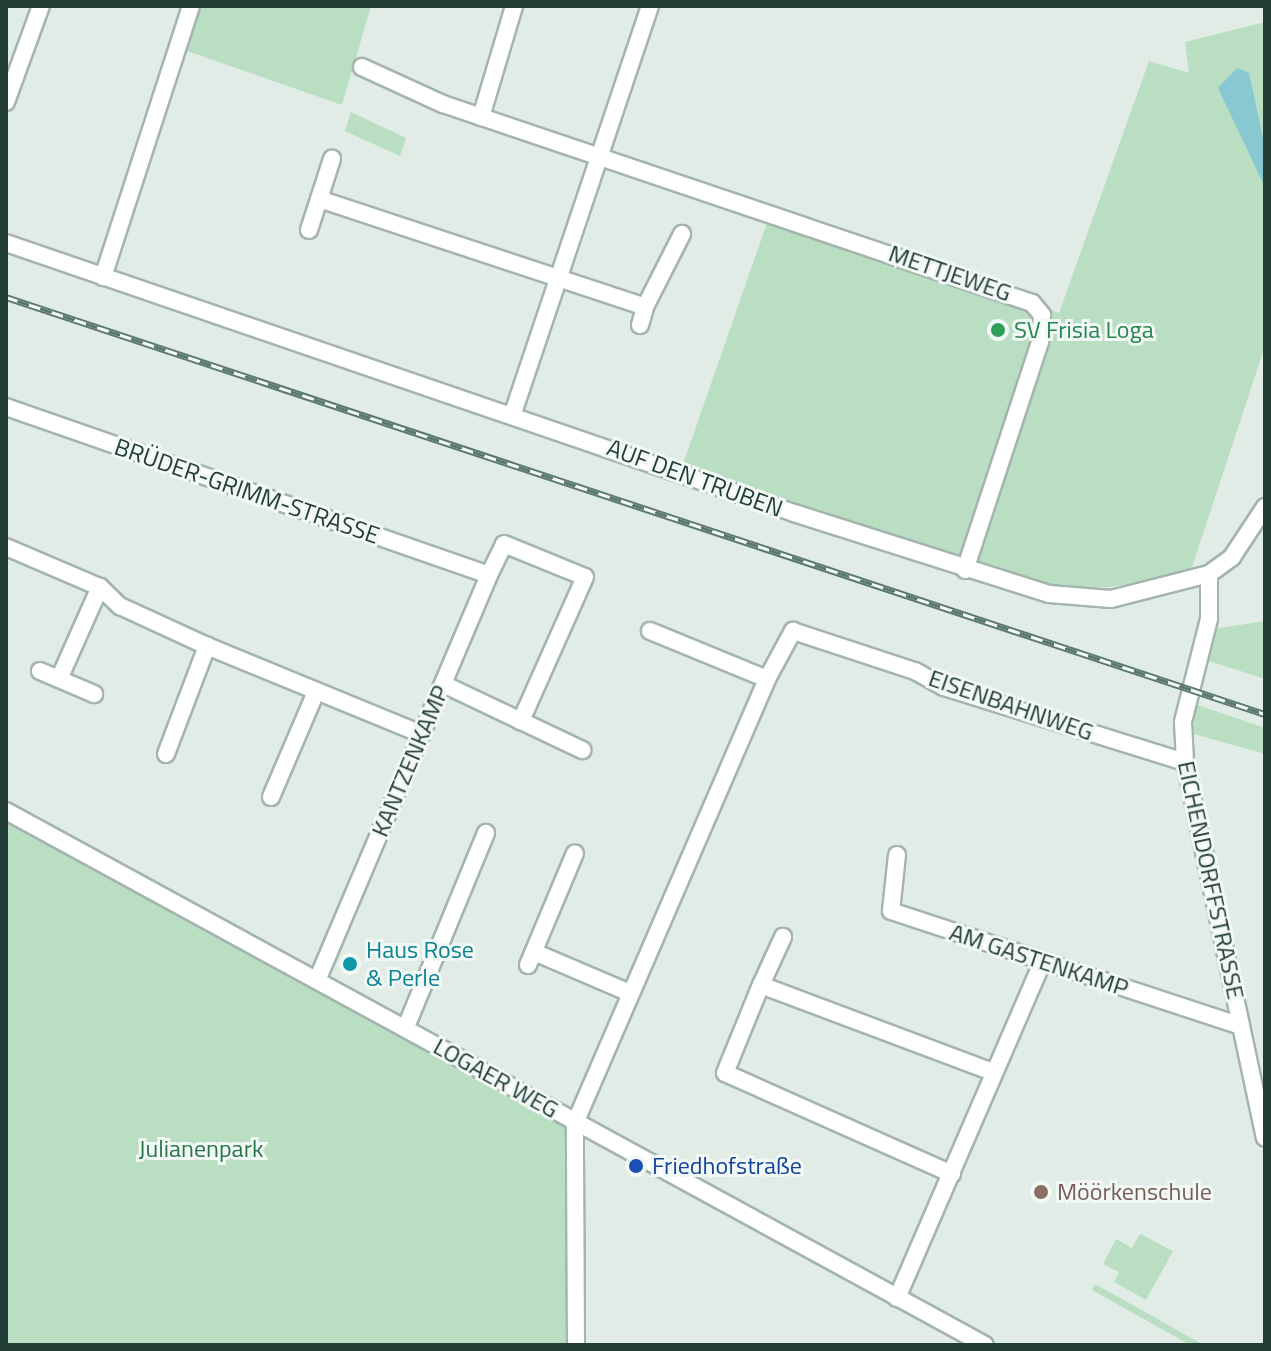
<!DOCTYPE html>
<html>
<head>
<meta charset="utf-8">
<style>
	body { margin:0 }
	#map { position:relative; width:1271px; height:1351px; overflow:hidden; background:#e1ece7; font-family:"Titillium Web",sans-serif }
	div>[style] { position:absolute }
	.green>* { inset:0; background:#b9dec2 }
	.water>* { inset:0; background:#87c8d3 }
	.roads { filter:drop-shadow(2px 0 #a4b4ae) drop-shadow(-2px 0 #a4b4ae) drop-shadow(0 2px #a4b4ae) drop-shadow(0 -2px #a4b4ae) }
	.minor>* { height:16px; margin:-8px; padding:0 8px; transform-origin:8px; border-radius:8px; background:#fff }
	.rail>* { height:7px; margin-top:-3.5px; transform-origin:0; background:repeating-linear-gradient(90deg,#f1f8f5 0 12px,#5b7970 0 24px); box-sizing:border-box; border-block:2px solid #5b7970 }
	.dots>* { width:22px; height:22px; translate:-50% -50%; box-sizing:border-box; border:4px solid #f1f8f5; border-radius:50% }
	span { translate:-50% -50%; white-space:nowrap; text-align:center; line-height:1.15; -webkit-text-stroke:6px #f1f8f5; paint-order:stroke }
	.street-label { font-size:24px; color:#213d35 }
	.leisure-label { font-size:24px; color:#27864d }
	.left { translate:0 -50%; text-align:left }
	.culture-label { font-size:24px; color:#0d838f }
	.park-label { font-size:24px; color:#2a7546 }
	.transit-label { font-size:24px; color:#164399 }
	.education-label { font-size:24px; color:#785e54 }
	.frame { position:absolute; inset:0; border:8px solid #213d35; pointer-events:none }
</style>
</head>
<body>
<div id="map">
	<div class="green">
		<div style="clip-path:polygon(192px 6px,371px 6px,342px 105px,179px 48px)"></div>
		<div style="clip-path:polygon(1265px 22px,1265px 146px,1249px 73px,1265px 181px,1265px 346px,1190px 573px,1110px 587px,1063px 588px,681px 470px,769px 217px,1059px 313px,1149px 61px,1189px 73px,1185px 42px)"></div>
		<div style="clip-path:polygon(351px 112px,406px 138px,400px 156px,345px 131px)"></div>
		<div style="clip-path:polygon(1265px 621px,1265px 679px,1206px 660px,1214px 629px)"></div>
		<div style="clip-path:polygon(1195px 704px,1265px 728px,1265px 754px,1194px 734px)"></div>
		<div style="clip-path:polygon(6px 819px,570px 1130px,571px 1345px,6px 1345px)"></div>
		<div style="clip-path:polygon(1140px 1234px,1173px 1251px,1146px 1300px,1114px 1282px,1119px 1272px,1103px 1264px,1116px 1239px,1132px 1248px)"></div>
		<div style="clip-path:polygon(1095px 1284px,1204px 1345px,1190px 1345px,1092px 1290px)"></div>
	</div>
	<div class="water">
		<div style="clip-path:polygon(1237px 68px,1249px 73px,1265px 146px,1263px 183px,1218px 88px)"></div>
	</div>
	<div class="roads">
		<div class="minor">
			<div style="left:362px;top:67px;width:89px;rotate:24.6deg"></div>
			<div style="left:443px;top:104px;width:622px;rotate:18.67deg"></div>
			<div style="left:1032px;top:303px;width:16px;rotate:50deg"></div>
			<div style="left:1042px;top:315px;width:27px;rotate:94deg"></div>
			<div style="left:1040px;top:342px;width:240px;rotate:108.2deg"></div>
			<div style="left:6px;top:102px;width:102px;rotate:-70deg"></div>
			<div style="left:481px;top:117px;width:116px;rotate:-73.4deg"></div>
			<div style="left:319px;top:199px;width:343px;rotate:18.3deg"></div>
			<div style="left:645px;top:307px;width:82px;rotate:-63.1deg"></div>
			<div style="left:309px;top:230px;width:75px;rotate:-72.1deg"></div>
			<div style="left:6px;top:243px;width:833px;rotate:18.91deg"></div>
			<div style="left:794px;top:513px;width:268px;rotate:17.6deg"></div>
			<div style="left:1049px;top:594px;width:62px;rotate:4.6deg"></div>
			<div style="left:1111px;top:599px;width:101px;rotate:-14.3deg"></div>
			<div style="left:1209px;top:574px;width:29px;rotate:-36deg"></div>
			<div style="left:1232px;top:557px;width:60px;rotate:-56.6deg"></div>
			<div style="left:103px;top:277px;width:285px;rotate:-72deg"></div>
			<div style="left:640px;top:325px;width:19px;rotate:-74deg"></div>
			<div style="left:6px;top:407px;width:511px;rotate:19.18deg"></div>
			<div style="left:513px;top:413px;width:429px;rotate:-71.4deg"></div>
			<div style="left:6px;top:547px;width:102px;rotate:23.1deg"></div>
			<div style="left:100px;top:587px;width:28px;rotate:44deg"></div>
			<div style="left:120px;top:606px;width:96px;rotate:24.7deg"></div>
			<div style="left:207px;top:646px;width:232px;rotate:22.3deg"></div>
			<div style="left:1209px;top:574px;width:45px;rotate:90deg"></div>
			<div style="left:1209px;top:619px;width:106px;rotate:104.2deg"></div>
			<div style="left:1183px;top:722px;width:40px;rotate:87.1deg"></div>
			<div style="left:1185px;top:762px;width:384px;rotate:78deg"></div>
			<div style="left:650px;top:631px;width:126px;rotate:22.3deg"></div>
			<div style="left:40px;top:671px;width:59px;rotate:23.1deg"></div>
			<div style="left:59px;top:679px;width:101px;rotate:-66deg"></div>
			<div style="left:521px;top:721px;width:68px;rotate:25.4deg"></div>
			<div style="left:166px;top:754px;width:116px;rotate:-69.2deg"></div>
			<div style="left:271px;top:797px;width:114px;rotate:-66.8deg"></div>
			<div style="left:6px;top:811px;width:1115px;rotate:28.61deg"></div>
			<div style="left:897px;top:855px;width:56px;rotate:96.1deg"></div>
			<div style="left:891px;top:911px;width:368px;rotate:18.2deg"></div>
			<div style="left:534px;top:952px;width:104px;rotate:23.1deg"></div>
			<div style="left:528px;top:965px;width:121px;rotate:-67.2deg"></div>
			<div style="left:318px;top:978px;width:438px;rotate:-67deg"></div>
			<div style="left:489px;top:575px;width:34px;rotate:-64deg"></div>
			<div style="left:504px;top:544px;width:87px;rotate:22.2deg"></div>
			<div style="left:585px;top:577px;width:158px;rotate:114deg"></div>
			<div style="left:521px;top:721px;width:86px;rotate:-154.6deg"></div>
			<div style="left:761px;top:985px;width:53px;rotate:-65.4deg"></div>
			<div style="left:406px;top:1027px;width:210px;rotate:-67.6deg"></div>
			<div style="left:952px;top:1174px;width:248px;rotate:-156deg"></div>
			<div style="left:725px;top:1073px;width:87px;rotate:-67.8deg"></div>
			<div style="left:758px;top:992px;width:8px;rotate:-67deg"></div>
			<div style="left:761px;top:985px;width:248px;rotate:20.6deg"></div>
			<div style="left:897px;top:1298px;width:367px;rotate:-66.6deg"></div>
			<div style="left:576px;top:1345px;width:222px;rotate:-90.3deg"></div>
			<div style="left:575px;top:1123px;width:484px;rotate:-66.6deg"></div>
			<div style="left:767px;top:679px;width:55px;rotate:-61.6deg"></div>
			<div style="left:793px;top:631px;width:128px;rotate:18.2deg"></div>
			<div style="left:915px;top:671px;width:33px;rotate:29deg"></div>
			<div style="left:944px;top:687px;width:252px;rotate:17.3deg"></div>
		</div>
	</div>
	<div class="rail">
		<div style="left:6px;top:297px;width:1326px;rotate:18.33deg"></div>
	</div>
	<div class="dots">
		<div style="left:998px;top:330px;background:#2e9e5b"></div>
		<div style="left:350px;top:964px;background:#0f9aa8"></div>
		<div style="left:636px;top:1166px;background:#1a4fb4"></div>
		<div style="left:1041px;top:1192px;background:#8d6e63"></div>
	</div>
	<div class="street-label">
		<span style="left:950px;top:273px;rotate:19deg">METTJEWEG</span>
		<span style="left:695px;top:478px;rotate:20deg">AUF DEN TRUBEN</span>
		<span style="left:247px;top:491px;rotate:19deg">BRÜDER-GRIMM-STRASSE</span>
		<span style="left:1011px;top:705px;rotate:19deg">EISENBAHNWEG</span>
		<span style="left:410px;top:761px;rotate:-67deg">KANTZENKAMP</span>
		<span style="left:1211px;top:880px;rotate:78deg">EICHENDORFFSTRASSE</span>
		<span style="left:1039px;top:960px;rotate:18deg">AM GASTENKAMP</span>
		<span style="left:496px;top:1078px;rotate:29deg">LOGAER WEG</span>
	</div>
	<div class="leisure-label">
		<span class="left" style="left:1014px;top:330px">SV Frisia Loga</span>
	</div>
	<div class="culture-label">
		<span class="left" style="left:366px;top:964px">Haus Rose<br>&amp; Perle</span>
	</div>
	<div class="park-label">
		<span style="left:201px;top:1149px">Julianenpark</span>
	</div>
	<div class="transit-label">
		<span class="left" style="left:652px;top:1166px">Friedhofstraße</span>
	</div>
	<div class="education-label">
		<span class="left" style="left:1057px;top:1192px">Möörkenschule</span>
	</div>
	<div class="frame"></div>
</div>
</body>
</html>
